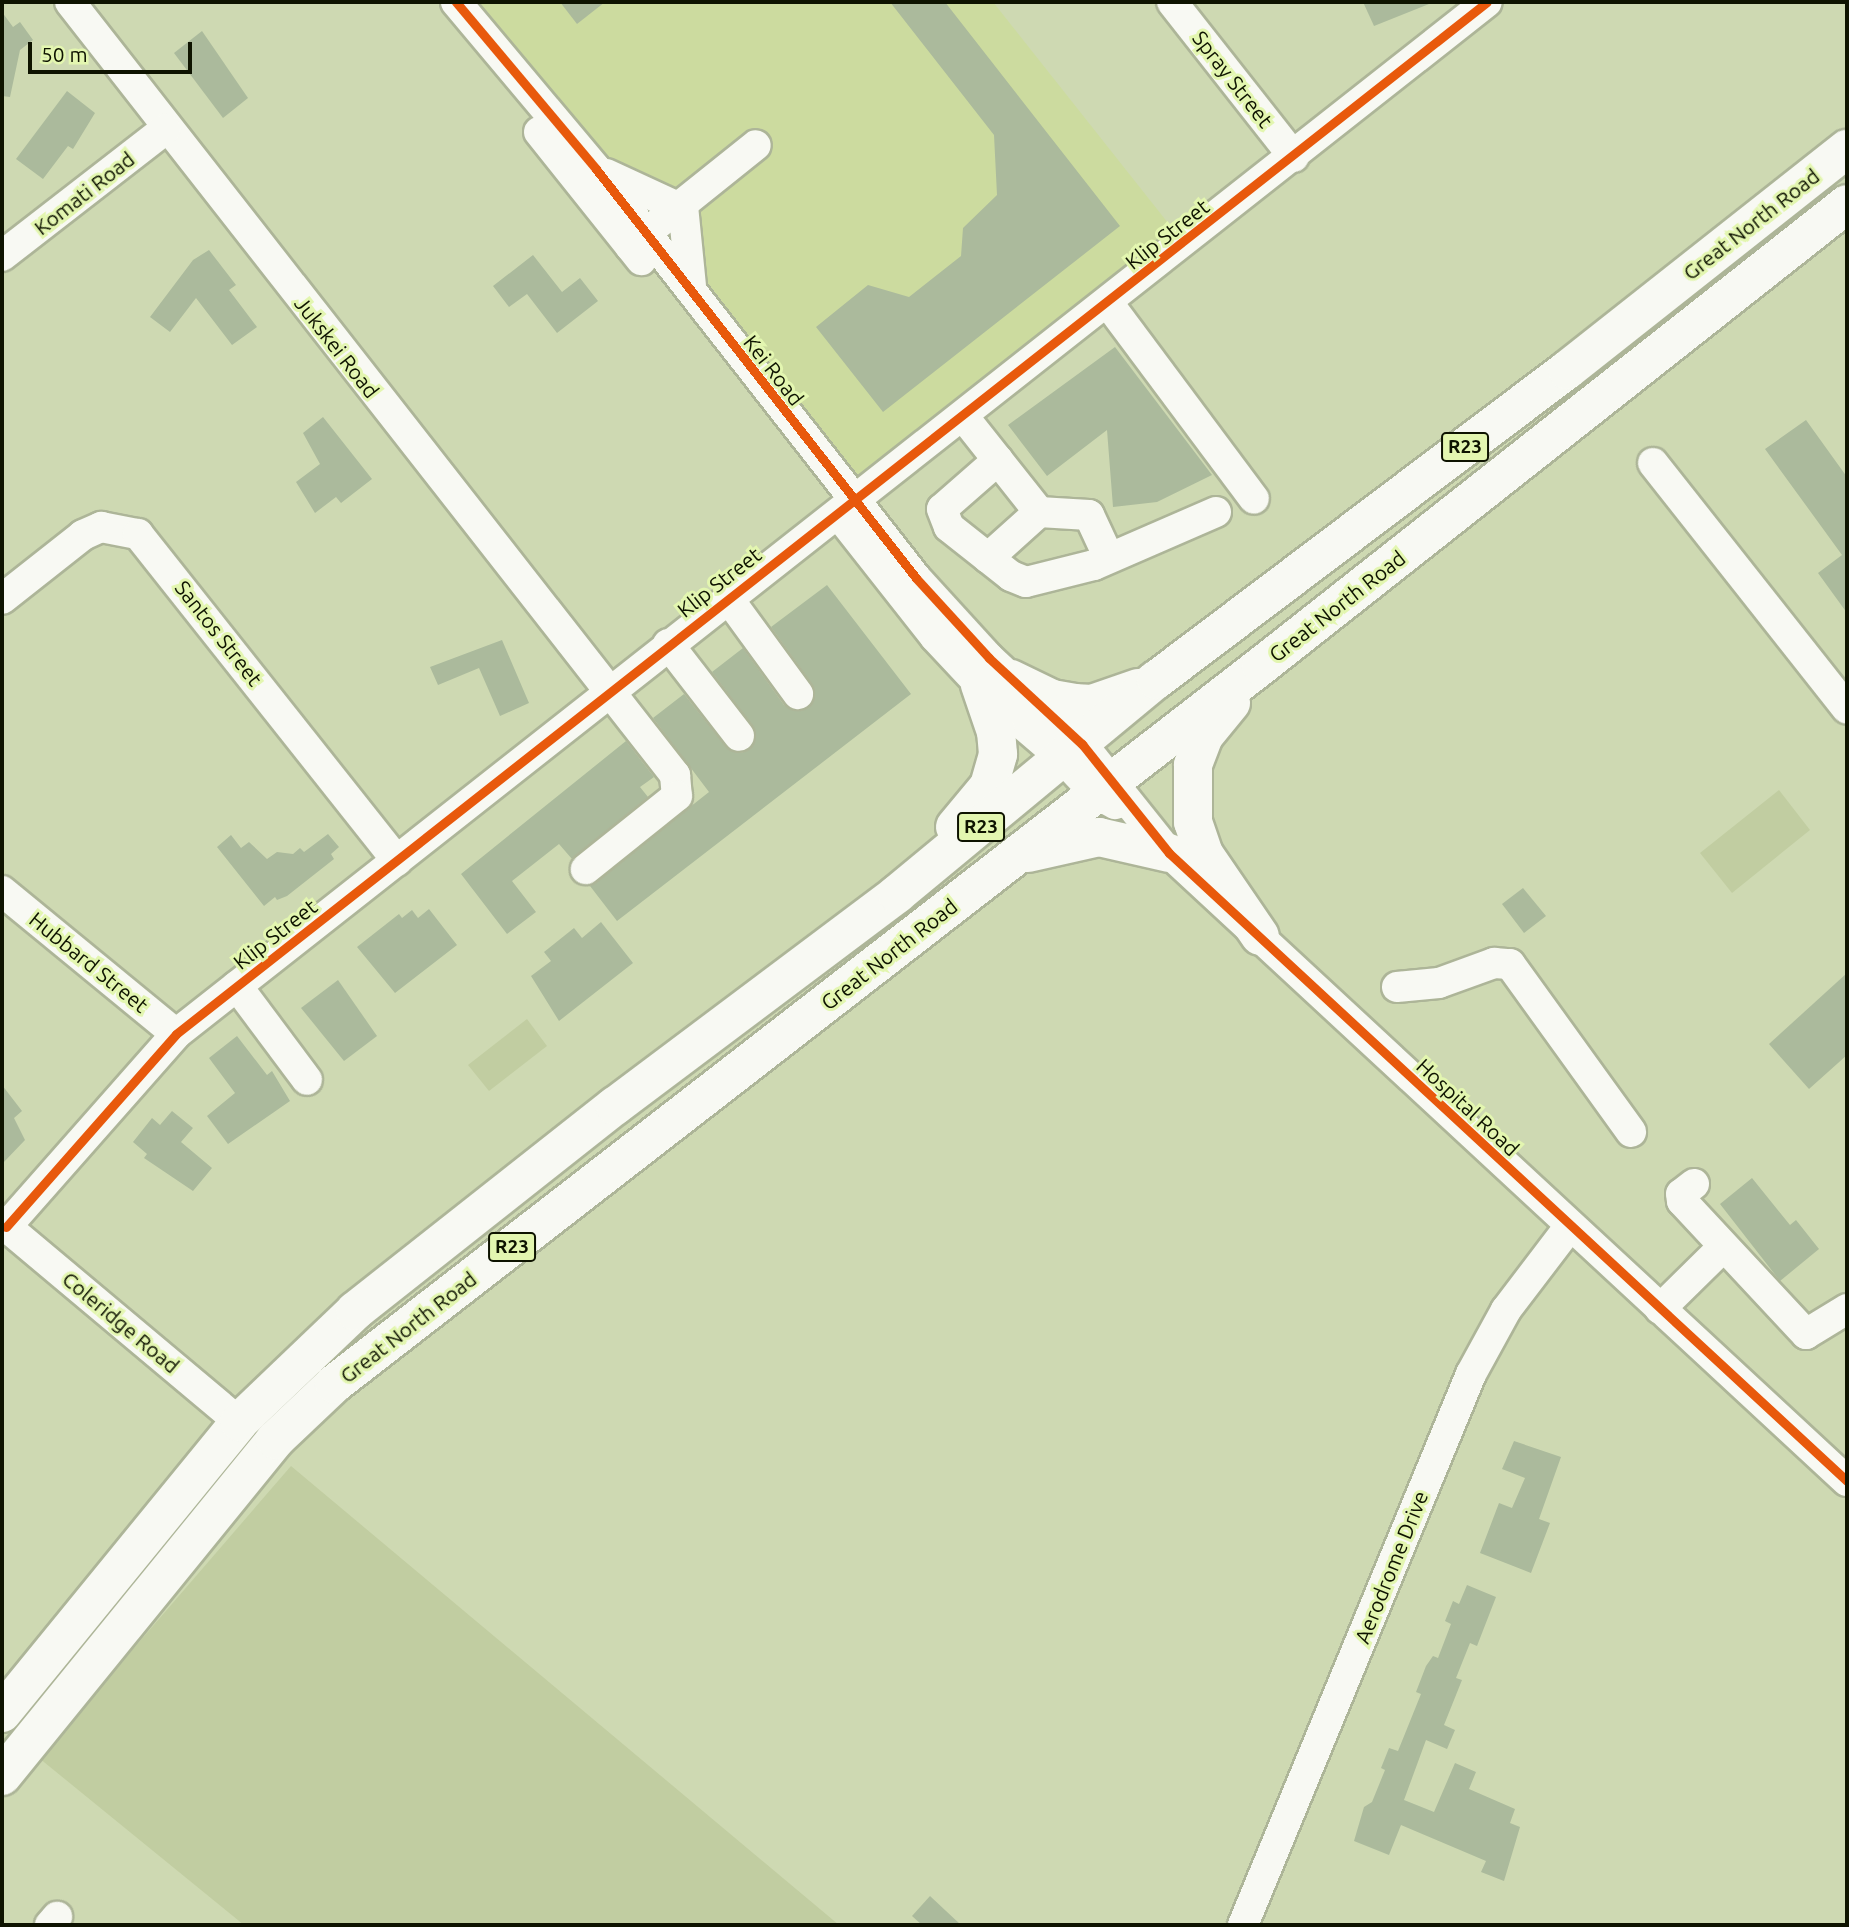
<!DOCTYPE html>
<html>
<head>
<meta charset="utf-8">
<style>
	body { margin:0 }
	#map { position:relative; width:1849px; height:1927px; overflow:hidden; background:#ced9b2; font-family:Ubuntu,sans-serif }
	div>[style] { position:absolute }
	.built>* { inset:0; background:#ccdb9f }
	.green>* { inset:0; background:#c1cda1 }
	.building>* { inset:0; background:#abba9c }
	.roads { filter:drop-shadow(2px 0 #adb598) drop-shadow(-2px 0 #adb598) drop-shadow(0 2px #adb598) drop-shadow(0 -2px #adb598) }
	.minor>* { height:30px; margin:-15px; padding:0 15px; transform-origin:15px; border-radius:15px; background:#f8f9f3 }
	.major>* { height:38px; margin:-19px; padding:0 19px; transform-origin:19px; border-radius:19px; background:#f8f9f3 }
	.cycleway>* { height:9px; margin:-4.5px; padding:0 4.5px; transform-origin:4.5px; border-radius:4.5px; background:#e8590c }
	span { translate:-50% -50%; white-space:nowrap; text-align:center; line-height:1.15; -webkit-text-stroke:6px #e3f6b0; paint-order:stroke }
	.shield-label span { padding:2px 5px; background:#e3f6b0; border:2px solid; border-radius:5px; -webkit-text-stroke-width:0 }
	.shield-label { font-size:19px; color:#0e1300; font-weight:700 }
	.street-label { font-size:21px; color:#0e1300 }
	.frame { position:absolute; inset:0; border:4px solid #0e1300; pointer-events:none }
	.scale { position:absolute; left:28px; top:42px; width:164px; height:32px; box-sizing:border-box; border:4px solid #0e1300; border-top:0; padding-left:9px; font-size:21px; line-height:24px; white-space:nowrap; color:#0e1300; -webkit-text-stroke:5px #e3f6b0; paint-order:stroke }
</style>
</head>
<body>
<div id="map">
	<div class="built">
		<div style="clip-path:polygon(469px 2px,993px 2px,1172px 228px,848px 489px)"></div>
	</div>
	<div class="green">
		<div style="clip-path:polygon(1779px 790px,1810px 830px,1732px 893px,1700px 853px)"></div>
		<div style="clip-path:polygon(527px 1019px,547px 1046px,489px 1091px,468px 1065px)"></div>
		<div style="clip-path:polygon(291px 1466px,839px 1925px,244px 1925px,39px 1758px)"></div>
	</div>
	<div class="building">
		<div style="clip-path:polygon(560px 2px,605px 2px,577px 24px)"></div>
		<div style="clip-path:polygon(890px 2px,945px 2px,1120px 226px,883px 412px,816px 327px,868px 285px,909px 297px,961px 256px,963px 228px,997px 195px,994px 135px)"></div>
		<div style="clip-path:polygon(1363px 2px,1434px 2px,1374px 26px)"></div>
		<div style="clip-path:polygon(2px 12px,13px 27px,20px 22px,33px 40px,20px 50px,10px 97px,2px 96px)"></div>
		<div style="clip-path:polygon(202px 31px,248px 98px,223px 118px,174px 53px)"></div>
		<div style="clip-path:polygon(67px 91px,95px 113px,73px 149px,68px 146px,43px 179px,16px 159px)"></div>
		<div style="clip-path:polygon(209px 250px,236px 285px,229px 290px,257px 327px,232px 345px,196px 298px,170px 332px,150px 317px,193px 260px)"></div>
		<div style="clip-path:polygon(533px 255px,562px 292px,580px 278px,598px 301px,557px 333px,527px 294px,509px 307px,493px 286px)"></div>
		<div style="clip-path:polygon(1115px 347px,1212px 475px,1157px 502px,1113px 507px,1107px 430px,1047px 476px,1008px 425px)"></div>
		<div style="clip-path:polygon(323px 417px,372px 479px,341px 503px,336px 497px,315px 513px,296px 482px,320px 464px,303px 433px)"></div>
		<div style="clip-path:polygon(1806px 420px,1847px 477px,1847px 613px,1818px 573px,1842px 555px,1765px 449px)"></div>
		<div style="clip-path:polygon(827px 585px,911px 694px,617px 921px,590px 886px,709px 792px,653px 718px,684px 694px,726px 747px,741px 753px,750px 749px,755px 742px,753px 726px,712px 672px,743px 648px,784px 705px,799px 711px,809px 708px,814px 700px,812px 684px,771px 627px)"></div>
		<div style="clip-path:polygon(502px 640px,529px 703px,500px 716px,479px 668px,438px 685px,430px 667px)"></div>
		<div style="clip-path:polygon(626px 741px,654px 777px,640px 787px,648px 797px,572px 859px,559px 844px,512px 881px,536px 912px,507px 934px,461px 874px)"></div>
		<div style="clip-path:polygon(328px 834px,339px 847px,331px 854px,334px 859px,287px 896px,277px 900px,275px 897px,264px 906px,217px 847px,231px 835px,241px 848px,249px 842px,267px 859px,277px 852px,293px 854px,300px 848px,304px 852px)"></div>
		<div style="clip-path:polygon(1523px 888px,1546px 916px,1524px 933px,1502px 904px)"></div>
		<div style="clip-path:polygon(429px 909px,457px 945px,395px 993px,357px 947px,399px 914px,402px 918px,412px 910px,418px 918px)"></div>
		<div style="clip-path:polygon(601px 922px,633px 963px,559px 1021px,531px 976px,551px 961px,544px 952px,574px 928px,582px 938px)"></div>
		<div style="clip-path:polygon(1847px 973px,1847px 1055px,1809px 1089px,1769px 1044px)"></div>
		<div style="clip-path:polygon(338px 980px,377px 1036px,344px 1061px,301px 1008px)"></div>
		<div style="clip-path:polygon(237px 1036px,267px 1075px,272px 1071px,290px 1101px,228px 1144px,207px 1116px,235px 1093px,209px 1058px)"></div>
		<div style="clip-path:polygon(2px 1085px,22px 1111px,14px 1118px,25px 1140px,2px 1164px)"></div>
		<div style="clip-path:polygon(172px 1111px,193px 1128px,181px 1142px,212px 1168px,193px 1191px,144px 1158px,147px 1154px,133px 1142px,152px 1118px,160px 1125px)"></div>
		<div style="clip-path:polygon(1752px 1178px,1790px 1225px,1796px 1220px,1819px 1249px,1780px 1281px,1720px 1204px)"></div>
		<div style="clip-path:polygon(1514px 1441px,1561px 1457px,1539px 1519px,1550px 1523px,1531px 1573px,1480px 1553px,1499px 1503px,1512px 1508px,1525px 1478px,1502px 1469px)"></div>
		<div style="clip-path:polygon(1467px 1585px,1496px 1597px,1477px 1646px,1470px 1643px,1456px 1678px,1462px 1680px,1444px 1725px,1455px 1730px,1447px 1749px,1426px 1740px,1404px 1800px,1434px 1812px,1455px 1763px,1476px 1772px,1469px 1789px,1515px 1809px,1510px 1823px,1520px 1827px,1504px 1881px,1481px 1872px,1486px 1861px,1401px 1825px,1389px 1855px,1354px 1841px,1364px 1807px,1372px 1802px,1385px 1770px,1381px 1768px,1389px 1748px,1398px 1751px,1421px 1694px,1416px 1692px,1426px 1666px,1433px 1656px,1438px 1658px,1451px 1624px,1445px 1621px,1453px 1601px,1459px 1604px)"></div>
		<div style="clip-path:polygon(930px 1896px,961px 1925px,922px 1925px,912px 1916px)"></div>
	</div>
	<div class="roads">
		<div class="minor">
			<div style="left:70px;top:2px;width:982px;rotate:51.95deg"></div>
			<div style="left:675px;top:775px;width:21px;rotate:85deg"></div>
			<div style="left:677px;top:796px;width:117px;rotate:141.3deg"></div>
			<div style="left:456px;top:2px;width:218px;rotate:50deg"></div>
			<div style="left:596px;top:169px;width:519px;rotate:51.96deg"></div>
			<div style="left:916px;top:578px;width:108px;rotate:47.6deg"></div>
			<div style="left:989px;top:658px;width:127px;rotate:42.8deg"></div>
			<div style="left:1082px;top:744px;width:139px;rotate:51.4deg"></div>
			<div style="left:1169px;top:853px;width:924px;rotate:42.81deg"></div>
			<div style="left:1172px;top:2px;width:197px;rotate:51.8deg"></div>
			<div style="left:539px;top:132px;width:164px;rotate:51.4deg"></div>
			<div style="left:606px;top:174px;width:81px;rotate:24.7deg"></div>
			<div style="left:683px;top:206px;width:80px;rotate:84.3deg"></div>
			<div style="left:630px;top:246px;width:161px;rotate:-38.7deg"></div>
			<div style="left:2px;top:256px;width:207px;rotate:-37.8deg"></div>
			<div style="left:1108px;top:303px;width:244px;rotate:53.3deg"></div>
			<div style="left:963px;top:416px;width:122px;rotate:51.6deg"></div>
			<div style="left:1039px;top:512px;width:50px;rotate:3.4deg"></div>
			<div style="left:1089px;top:515px;width:47px;rotate:65.1deg"></div>
			<div style="left:998px;top:460px;width:74px;rotate:138.8deg"></div>
			<div style="left:942px;top:509px;width:19px;rotate:69deg"></div>
			<div style="left:949px;top:527px;width:79px;rotate:38.3deg"></div>
			<div style="left:1011px;top:576px;width:16px;rotate:22deg"></div>
			<div style="left:1026px;top:582px;width:70px;rotate:-14deg"></div>
			<div style="left:1094px;top:565px;width:133px;rotate:-23.5deg"></div>
			<div style="left:1653px;top:463px;width:313px;rotate:51.7deg"></div>
			<div style="left:839px;top:515px;width:155px;rotate:51.8deg"></div>
			<div style="left:935px;top:637px;width:86px;rotate:46.9deg"></div>
			<div style="left:994px;top:700px;width:92px;rotate:40.6deg"></div>
			<div style="left:1064px;top:760px;width:45px;rotate:46.8deg"></div>
			<div style="left:1095px;top:793px;width:23px;rotate:29deg"></div>
			<div style="left:988px;top:558px;width:69px;rotate:-42deg"></div>
			<div style="left:728px;top:598px;width:119px;rotate:53.9deg"></div>
			<div style="left:2px;top:599px;width:103px;rotate:-38.3deg"></div>
			<div style="left:83px;top:535px;width:20px;rotate:-24deg"></div>
			<div style="left:101px;top:527px;width:38px;rotate:11deg"></div>
			<div style="left:138px;top:534px;width:417px;rotate:51.6deg"></div>
			<div style="left:668px;top:644px;width:116px;rotate:52.3deg"></div>
			<div style="left:2px;top:891px;width:225px;rotate:39.4deg"></div>
			<div style="left:237px;top:986px;width:117px;rotate:53.3deg"></div>
			<div style="left:1397px;top:987px;width:42px;rotate:-5.4deg"></div>
			<div style="left:1439px;top:983px;width:59px;rotate:-20deg"></div>
			<div style="left:1494px;top:963px;width:16px;rotate:4deg"></div>
			<div style="left:1510px;top:964px;width:207px;rotate:54.2deg"></div>
			<div style="left:1694px;top:1184px;width:16px;rotate:142deg"></div>
			<div style="left:1681px;top:1194px;width:7px;rotate:82deg"></div>
			<div style="left:1682px;top:1201px;width:182px;rotate:47deg"></div>
			<div style="left:1806px;top:1334px;width:48px;rotate:-31.4deg"></div>
			<div style="left:2px;top:1223px;width:309px;rotate:40deg"></div>
			<div style="left:6px;top:1227px;width:257px;rotate:-48.6deg"></div>
			<div style="left:176px;top:1034px;width:1668px;rotate:-38.21deg"></div>
			<div style="left:1660px;top:1309px;width:87px;rotate:-44.5deg"></div>
			<div style="left:50px;top:1925px;width:11px;rotate:-49deg"></div>
			<div style="left:1243px;top:1925px;width:596px;rotate:-67.52deg"></div>
			<div style="left:1471px;top:1374px;width:73px;rotate:-61.3deg"></div>
			<div style="left:1506px;top:1310px;width:106px;rotate:-52.7deg"></div>
		</div>
		<div class="major">
			<div style="left:1011px;top:679px;width:46px;rotate:26deg"></div>
			<div style="left:1052px;top:699px;width:22px;rotate:10deg"></div>
			<div style="left:1074px;top:703px;width:18px;rotate:3deg"></div>
			<div style="left:1092px;top:704px;width:49px;rotate:-19.2deg"></div>
			<div style="left:1231px;top:703px;width:43px;rotate:129.3deg"></div>
			<div style="left:1204px;top:736px;width:31px;rotate:111deg"></div>
			<div style="left:1193px;top:765px;width:57px;rotate:90deg"></div>
			<div style="left:1193px;top:822px;width:34px;rotate:71deg"></div>
			<div style="left:1204px;top:854px;width:99px;rotate:55.7deg"></div>
			<div style="left:955px;top:827px;width:53px;rotate:-50.3deg"></div>
			<div style="left:989px;top:786px;width:33px;rotate:-74deg"></div>
			<div style="left:998px;top:754px;width:22px;rotate:-95deg"></div>
			<div style="left:996px;top:732px;width:50px;rotate:-108.8deg"></div>
			<div style="left:1028px;top:853px;width:73px;rotate:-12.7deg"></div>
			<div style="left:1099px;top:837px;width:72px;rotate:12.9deg"></div>
			<div style="left:2px;top:1713px;width:375px;rotate:-50.8deg"></div>
			<div style="left:239px;top:1422px;width:161px;rotate:-43.7deg"></div>
			<div style="left:355px;top:1311px;width:331px;rotate:-38.3deg"></div>
			<div style="left:615px;top:1106px;width:353px;rotate:-36.9deg"></div>
			<div style="left:897px;top:894px;width:336px;rotate:-39.6deg"></div>
			<div style="left:1156px;top:680px;width:515px;rotate:-37.03deg"></div>
			<div style="left:1567px;top:370px;width:357px;rotate:-38.3deg"></div>
			<div style="left:2px;top:1776px;width:433px;rotate:-50.9deg"></div>
			<div style="left:275px;top:1440px;width:81px;rotate:-43.5deg"></div>
			<div style="left:334px;top:1384px;width:1173px;rotate:-37.76deg"></div>
			<div style="left:1261px;top:666px;width:746px;rotate:-38.25deg"></div>
		</div>
	</div>
	<div class="cycleway">
		<div style="left:456px;top:2px;width:218px;rotate:50deg"></div>
		<div style="left:596px;top:169px;width:519px;rotate:51.96deg"></div>
		<div style="left:916px;top:578px;width:108px;rotate:47.6deg"></div>
		<div style="left:989px;top:658px;width:127px;rotate:42.8deg"></div>
		<div style="left:1082px;top:744px;width:139px;rotate:51.4deg"></div>
		<div style="left:1169px;top:853px;width:924px;rotate:42.81deg"></div>
		<div style="left:6px;top:1227px;width:257px;rotate:-48.6deg"></div>
		<div style="left:176px;top:1034px;width:1668px;rotate:-38.21deg"></div>
	</div>
	<div class="shield-label">
		<span style="left:1465px;top:447px">R23</span>
		<span style="left:981px;top:827px">R23</span>
		<span style="left:512px;top:1247px">R23</span>
	</div>
	<div class="street-label">
		<span style="left:1233px;top:79px;rotate:52deg">Spray Street</span>
		<span style="left:84px;top:193px;rotate:-38deg">Komati Road</span>
		<span style="left:1751px;top:224px;rotate:-38deg">Great North Road</span>
		<span style="left:1167px;top:234px;rotate:-38deg">Klip Street</span>
		<span style="left:337px;top:347px;rotate:52deg">Jukskei Road</span>
		<span style="left:774px;top:370px;rotate:52deg">Kei Road</span>
		<span style="left:719px;top:582px;rotate:-38deg">Klip Street</span>
		<span style="left:1337px;top:606px;rotate:-38deg">Great North Road</span>
		<span style="left:219px;top:633px;rotate:52deg">Santos Street</span>
		<span style="left:275px;top:934px;rotate:-38deg">Klip Street</span>
		<span style="left:889px;top:954px;rotate:-38deg">Great North Road</span>
		<span style="left:89px;top:962px;rotate:39deg">Hubbard Street</span>
		<span style="left:1468px;top:1107px;rotate:43deg">Hospital Road</span>
		<span style="left:121px;top:1322px;rotate:40deg">Coleridge Road</span>
		<span style="left:408px;top:1327px;rotate:-38deg">Great North Road</span>
		<span style="left:1391px;top:1567px;rotate:-68deg">Aerodrome Drive</span>
	</div>
	<div class="frame"></div>
	<div class="scale">50 m</div>
</div>
</body>
</html>
